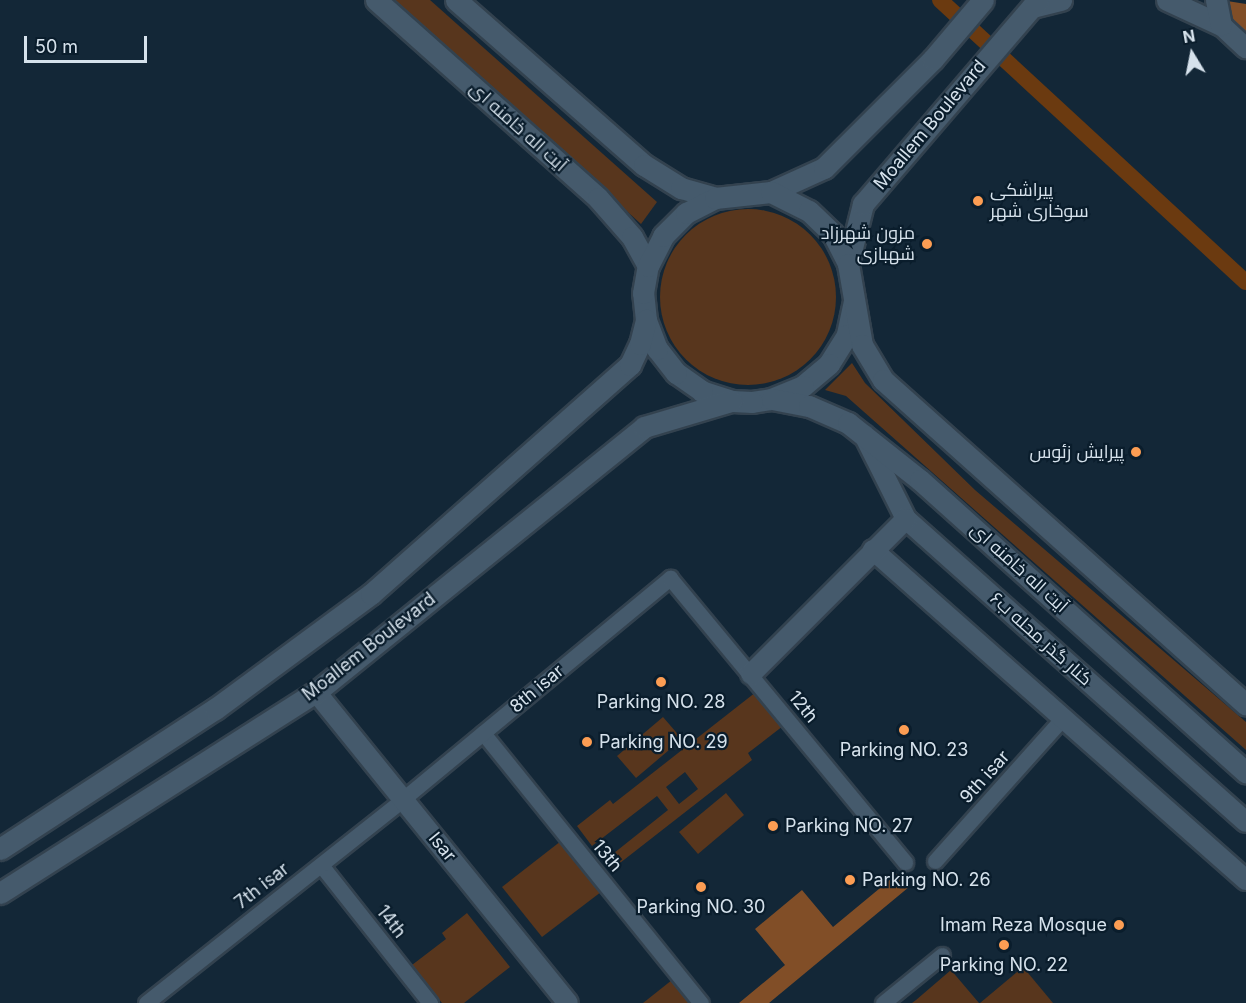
<!DOCTYPE html>
<html>
<head>
<meta charset="utf-8">
<style>
	body { margin:0 }
	#map { position:relative; width:1246px; height:1003px; overflow:hidden; background:#132737; font-family:Inter,Cairo,sans-serif }
	div>[style] { position:absolute }
	.green>* { inset:0; background:#58361d }
	.round { border-radius:50% }
	.forest>* { inset:0; background:#814e27 }
	.canal>* { height:16px; margin:-8px; padding:0 8px; transform-origin:8px; border-radius:8px; background:#6b3a10 }
	.roads { filter:drop-shadow(2px 0 #33424f) drop-shadow(-2px 0 #33424f) drop-shadow(0 2px #33424f) drop-shadow(0 -2px #33424f) }
	.minor>* { height:15px; margin:-7.5px; padding:0 7.5px; transform-origin:7.5px; border-radius:7.5px; background:#455a6c }
	.tertiary>* { height:20px; margin:-10px; padding:0 10px; transform-origin:10px; border-radius:10px; background:#455a6c }
	.secondary>* { height:21px; margin:-10.5px; padding:0 10.5px; transform-origin:10.5px; border-radius:10.5px; background:#455a6c }
	.dots>* { width:16px; height:16px; translate:-50% -50%; box-sizing:border-box; border:3px solid #0a1d2c; border-radius:50% }
	span { translate:-50% -50%; white-space:nowrap; text-align:center; line-height:1.15; -webkit-text-stroke:4.5px #0a1d2c; paint-order:stroke }
	.street-label { font-size:18px; color:#d6e2ec }
	.poi-label { font-size:18px; color:#d6e2ec }
	.left { translate:0 -50%; text-align:left }
	.right { translate:-100% -50%; text-align:right }
	.north { position:absolute; left:1162px; top:24px; width:60px; height:60px; -webkit-text-stroke:4px #0a1d2c; paint-order:stroke; rotate:350deg; font-size:16px; font-weight:700; line-height:24px; text-align:center; color:#d6e2ec }
	.north::after { content:''; display:block; margin:auto; width:21px; height:27px; background:#d6e2ec; clip-path:polygon(50% 0,100% 100%,50% 72%,0 100%) }
	.scale { position:absolute; left:24px; top:36px; width:123px; height:27px; box-sizing:border-box; border:3px solid #d6e2ec; border-top:0; padding-left:8px; font-size:18px; line-height:21px; white-space:nowrap; color:#d6e2ec; -webkit-text-stroke:4px #0a1d2c; paint-order:stroke }
</style>
</head>
<body>
<div id="map">
	<div class="green">
		<div style="clip-path:polygon(392px 0,430px 0,657px 202px,641px 224px)"></div>
		<div class="round" style="left:660px;top:209px;width:176px;height:176px"></div>
		<div style="clip-path:polygon(852px 363px,865px 383px,975px 490px,1246px 722px,1246px 750px,846px 396px,825px 390px)"></div>
		<div style="clip-path:polygon(evenodd,756px 692px,783px 726px,748px 753px,752px 760px,611px 870px,604px 861px,668px 810px,657px 796px,592px 846px,577px 826px,610px 800px,613px 804px,756px 692px,685px 772px,698px 789px,679px 804px,666px 787px,685px 772px)"></div>
		<div style="clip-path:polygon(663px 717px,682px 739px,636px 778px,617px 756px)"></div>
		<div style="clip-path:polygon(726px 793px,744px 815px,698px 854px,679px 832px)"></div>
		<div style="clip-path:polygon(561px 841px,601px 892px,542px 937px,502px 887px)"></div>
		<div style="clip-path:polygon(467px 913px,510px 967px,464px 1003px,442px 1003px,412px 965px,446px 939px,442px 933px)"></div>
		<div style="clip-path:polygon(1023px 967px,1053px 1003px,980px 1003px)"></div>
		<div style="clip-path:polygon(951px 970px,979px 1003px,912px 1003px,916px 1000px)"></div>
		<div style="clip-path:polygon(672px 980px,690px 1003px,643px 1003px)"></div>
	</div>
	<div class="forest">
		<div style="clip-path:polygon(1221px 0,1246px 4px,1246px 40px,1226px 24px)"></div>
		<div style="clip-path:polygon(897px 874px,909px 887px,769px 1003px,739px 1003px,785px 965px,755px 929px,802px 890px,833px 927px)"></div>
	</div>
	<div class="canal">
		<div style="left:940px;top:0;width:416px;rotate:42.7deg"></div>
	</div>
	<div class="roads">
		<div class="minor">
			<div style="left:483px;top:733px;width:347px;rotate:51.1deg"></div>
			<div style="left:935px;top:861px;width:192px;rotate:-48.2deg"></div>
			<div style="left:321px;top:865px;width:176px;rotate:51.7deg"></div>
			<div style="left:146px;top:1003px;width:328px;rotate:-38.4deg"></div>
			<div style="left:403px;top:799px;width:347px;rotate:-39.6deg"></div>
			<div style="left:670px;top:578px;width:369px;rotate:50.4deg"></div>
			<div style="left:883px;top:1003px;width:76px;rotate:-39.1deg"></div>
		</div>
		<div class="tertiary">
			<div style="left:1221px;top:25px;width:34px;rotate:43deg"></div>
			<div style="left:864px;top:435px;width:94px;rotate:63.4deg"></div>
			<div style="left:906px;top:519px;width:455px;rotate:41.7deg"></div>
			<div style="left:873px;top:550px;width:498px;rotate:41.5deg"></div>
			<div style="left:751px;top:674px;width:219px;rotate:-45deg"></div>
			<div style="left:316px;top:692px;width:400px;rotate:51deg"></div>
		</div>
		<div class="secondary">
			<div style="left:376px;top:0;width:297px;rotate:41.7deg"></div>
			<div style="left:598px;top:198px;width:52px;rotate:48.9deg"></div>
			<div style="left:632px;top:237px;width:33px;rotate:61deg"></div>
			<div style="left:456px;top:0;width:250px;rotate:41.3deg"></div>
			<div style="left:644px;top:165px;width:44px;rotate:31.9deg"></div>
			<div style="left:681px;top:188px;width:35px;rotate:16deg"></div>
			<div style="left:1167px;top:0;width:60px;rotate:24.8deg"></div>
			<div style="left:1216px;top:0;width:25px;rotate:79deg"></div>
			<div style="left:1032px;top:7px;width:30px;rotate:-14deg"></div>
			<div style="left:771px;top:192px;width:58px;rotate:-24.4deg"></div>
			<div style="left:824px;top:168px;width:154px;rotate:-45deg"></div>
			<div style="left:933px;top:59px;width:77px;rotate:-49.7deg"></div>
			<div style="left:848px;top:264px;width:62px;rotate:-76deg"></div>
			<div style="left:863px;top:204px;width:269px;rotate:-49.4deg"></div>
			<div style="left:854px;top:301px;width:35px;rotate:102deg"></div>
			<div style="left:847px;top:335px;width:34px;rotate:122deg"></div>
			<div style="left:829px;top:364px;width:34px;rotate:140deg"></div>
			<div style="left:803px;top:386px;width:35px;rotate:158deg"></div>
			<div style="left:771px;top:399px;width:19px;rotate:171deg"></div>
			<div style="left:752px;top:402px;width:20px;rotate:-177deg"></div>
			<div style="left:732px;top:401px;width:32px;rotate:-162deg"></div>
			<div style="left:702px;top:391px;width:32px;rotate:-145deg"></div>
			<div style="left:676px;top:373px;width:31px;rotate:-128deg"></div>
			<div style="left:657px;top:349px;width:31px;rotate:-111deg"></div>
			<div style="left:646px;top:320px;width:27px;rotate:-96deg"></div>
			<div style="left:643px;top:293px;width:27px;rotate:-80deg"></div>
			<div style="left:648px;top:266px;width:34px;rotate:-63deg"></div>
			<div style="left:663px;top:236px;width:33px;rotate:-45deg"></div>
			<div style="left:686px;top:213px;width:33px;rotate:-27deg"></div>
			<div style="left:715px;top:198px;width:56px;rotate:-6.1deg"></div>
			<div style="left:771px;top:192px;width:42px;rotate:26.6deg"></div>
			<div style="left:809px;top:211px;width:33px;rotate:44deg"></div>
			<div style="left:833px;top:234px;width:34px;rotate:63deg"></div>
			<div style="left:848px;top:264px;width:82px;rotate:80.2deg"></div>
			<div style="left:862px;top:345px;width:41px;rotate:59deg"></div>
			<div style="left:883px;top:380px;width:487px;rotate:41.8deg"></div>
			<div style="left:772px;top:399px;width:38px;rotate:11deg"></div>
			<div style="left:809px;top:406px;width:43px;rotate:23.6deg"></div>
			<div style="left:848px;top:423px;width:92px;rotate:38.4deg"></div>
			<div style="left:920px;top:480px;width:438px;rotate:41.9deg"></div>
			<div style="left:0;top:849px;width:257px;rotate:-33.1deg"></div>
			<div style="left:215px;top:709px;width:194px;rotate:-36.4deg"></div>
			<div style="left:371px;top:594px;width:346px;rotate:-41.5deg"></div>
			<div style="left:630px;top:365px;width:23px;rotate:-65deg"></div>
			<div style="left:640px;top:344px;width:25px;rotate:-76deg"></div>
			<div style="left:0;top:893px;width:375px;rotate:-32.5deg"></div>
			<div style="left:316px;top:692px;width:422px;rotate:-38.9deg"></div>
			<div style="left:644px;top:427px;width:91px;rotate:-16.6deg"></div>
		</div>
	</div>
	<div class="dots">
		<div style="left:978px;top:201px;background:#fc9d53"></div>
		<div style="left:927px;top:244px;background:#fc9d53"></div>
		<div style="left:1136px;top:452px;background:#fc9d53"></div>
		<div style="left:661px;top:682px;background:#fc9d53"></div>
		<div style="left:904px;top:730px;background:#fc9d53"></div>
		<div style="left:587px;top:742px;background:#fc9d53"></div>
		<div style="left:773px;top:826px;background:#fc9d53"></div>
		<div style="left:850px;top:880px;background:#fc9d53"></div>
		<div style="left:701px;top:887px;background:#fc9d53"></div>
		<div style="left:1119px;top:925px;background:#fc9d53"></div>
		<div style="left:1004px;top:945px;background:#fc9d53"></div>
	</div>
	<div class="street-label">
		<span style="left:930px;top:125px;rotate:-50deg">Moallem Boulevard</span>
		<span style="left:518px;top:127px;rotate:42deg">آیت اله خامنه ای</span>
		<span style="left:1019px;top:568px;rotate:42deg">آیت اله خامنه ای</span>
		<span style="left:1041px;top:639px;rotate:42deg">کنار گذر محله ب۶</span>
		<span style="left:369px;top:647px;rotate:-38deg">Moallem Boulevard</span>
		<span style="left:537px;top:689px;rotate:-40deg">8th isar</span>
		<span style="left:803px;top:707px;rotate:51deg">12th</span>
		<span style="left:985px;top:777px;rotate:-48deg">9th isar</span>
		<span style="left:442px;top:847px;rotate:51deg">Isar</span>
		<span style="left:607px;top:856px;rotate:51deg">13th</span>
		<span style="left:262px;top:886px;rotate:-38deg">7th isar</span>
		<span style="left:391px;top:922px;rotate:52deg">14th</span>
	</div>
	<div class="poi-label">
		<span class="left" style="left:990px;top:201px">پیراشکی<br>سوخاری شهر</span>
		<span class="right" style="left:915px;top:244px">مزون شهرزاد<br>شهبازی</span>
		<span class="right" style="left:1124px;top:452px">پیرایش زئوس</span>
		<span style="left:661px;top:702px">Parking NO. 28</span>
		<span class="left" style="left:599px;top:742px">Parking NO. 29</span>
		<span style="left:904px;top:750px">Parking NO. 23</span>
		<span class="left" style="left:785px;top:826px">Parking NO. 27</span>
		<span class="left" style="left:862px;top:880px">Parking NO. 26</span>
		<span style="left:701px;top:907px">Parking NO. 30</span>
		<span class="right" style="left:1107px;top:925px">Imam Reza Mosque</span>
		<span style="left:1004px;top:965px">Parking NO. 22</span>
	</div>
	<div class="north">N</div>
	<div class="scale">50 m</div>
</div>
</body>
</html>
